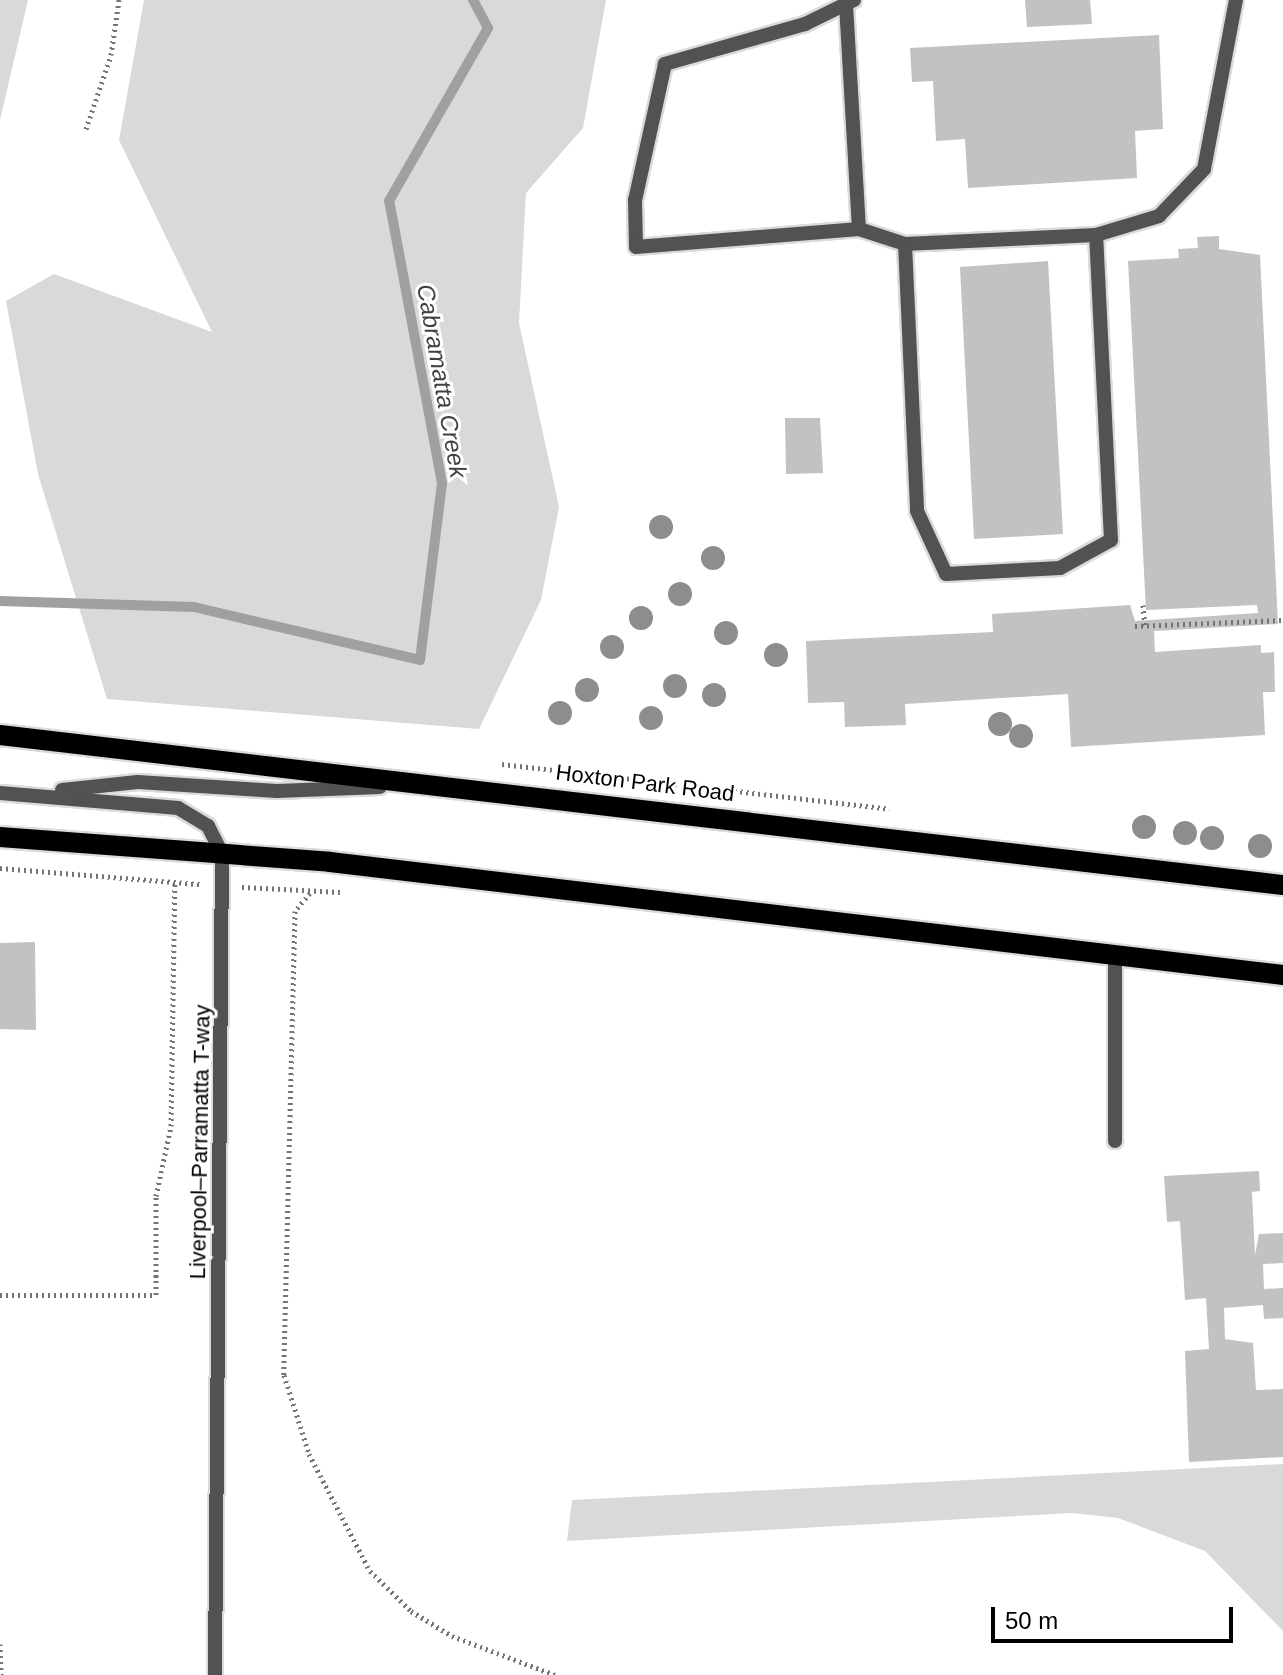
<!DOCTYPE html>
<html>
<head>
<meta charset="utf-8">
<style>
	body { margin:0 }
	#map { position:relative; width:1283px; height:1675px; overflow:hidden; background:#fff; font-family:Arial,sans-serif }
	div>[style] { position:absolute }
	.green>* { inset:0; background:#d9d9d9 }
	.stream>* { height:10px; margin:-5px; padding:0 5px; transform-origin:5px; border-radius:5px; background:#a0a0a0 }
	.building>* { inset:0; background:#c2c2c2 }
	.path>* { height:5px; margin-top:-2.5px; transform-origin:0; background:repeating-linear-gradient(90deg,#747474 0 2px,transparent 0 6px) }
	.roads { filter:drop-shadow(2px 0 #dbdbdb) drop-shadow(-2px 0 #dbdbdb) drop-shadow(0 2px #dbdbdb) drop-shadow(0 -2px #dbdbdb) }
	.lane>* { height:14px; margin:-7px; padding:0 7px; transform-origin:7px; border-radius:7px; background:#525252 }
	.primary>* { height:20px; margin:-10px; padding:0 10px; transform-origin:10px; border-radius:10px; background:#000 }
	.trees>* { width:24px; height:24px; margin:-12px; border-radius:50%; background:#8d8d8d }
	span { translate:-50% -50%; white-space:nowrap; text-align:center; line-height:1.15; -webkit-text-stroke:6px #fff; paint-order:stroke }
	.street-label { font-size:22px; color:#000 }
	.water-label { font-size:24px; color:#414141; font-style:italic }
	.scale { position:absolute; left:991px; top:1607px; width:242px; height:36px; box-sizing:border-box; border:4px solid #000; border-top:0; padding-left:10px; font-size:24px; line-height:28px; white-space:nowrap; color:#000; -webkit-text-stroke:6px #fff; paint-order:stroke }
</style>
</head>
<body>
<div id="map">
	<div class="green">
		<div style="clip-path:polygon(0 0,28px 0,0 120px)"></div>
		<div style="clip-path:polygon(144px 0,606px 0,583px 128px,526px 193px,519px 323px,559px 507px,541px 600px,479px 729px,107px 699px,38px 474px,6px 301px,54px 274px,212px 332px,119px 140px)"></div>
		<div style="clip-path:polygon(1283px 1464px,1283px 1631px,1205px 1551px,1118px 1518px,1072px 1513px,567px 1541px,572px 1500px)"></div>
	</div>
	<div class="stream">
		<div style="left:0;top:601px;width:194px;rotate:1.8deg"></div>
		<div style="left:194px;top:607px;width:232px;rotate:13.2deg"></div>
		<div style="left:420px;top:660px;width:178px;rotate:-82.9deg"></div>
		<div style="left:442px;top:483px;width:287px;rotate:-100.6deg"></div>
		<div style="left:389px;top:201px;width:199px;rotate:-60.2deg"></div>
		<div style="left:488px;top:28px;width:32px;rotate:-118deg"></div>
	</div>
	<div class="building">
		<div style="clip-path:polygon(1025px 0,1090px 0,1092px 24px,1027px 27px)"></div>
		<div style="clip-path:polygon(1159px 35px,1163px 129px,1135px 131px,1137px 178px,968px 188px,965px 139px,936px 141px,933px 81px,912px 82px,910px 48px)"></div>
		<div style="clip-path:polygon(1219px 236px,1219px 249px,1260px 255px,1278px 624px,1154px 631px,1155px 652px,1261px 645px,1261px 653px,1274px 652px,1275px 692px,1263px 692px,1265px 735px,1071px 747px,1068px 694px,905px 704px,906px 725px,845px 727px,844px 702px,808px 703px,806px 641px,993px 632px,992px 614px,1130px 605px,1135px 621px,1258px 613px,1257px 605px,1146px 610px,1128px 261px,1179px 258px,1178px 249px,1198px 248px,1197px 237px)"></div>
		<div style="clip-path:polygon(1048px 261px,1063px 534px,974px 539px,960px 267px)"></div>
		<div style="clip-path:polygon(785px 418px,820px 418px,823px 473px,786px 474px)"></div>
		<div style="clip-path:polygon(35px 942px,36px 1030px,0 1029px,0 943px)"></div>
		<div style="clip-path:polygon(1259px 1171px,1260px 1191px,1252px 1192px,1255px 1255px,1259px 1234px,1283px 1233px,1283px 1263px,1263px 1264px,1264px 1289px,1283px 1288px,1283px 1318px,1264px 1319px,1263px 1305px,1224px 1308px,1225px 1339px,1253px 1343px,1256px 1390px,1283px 1389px,1283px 1457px,1189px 1462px,1185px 1351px,1209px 1349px,1206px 1298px,1185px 1300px,1180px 1221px,1167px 1222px,1164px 1176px)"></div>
	</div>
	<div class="path">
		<div style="left:86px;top:129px;width:78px;rotate:-71.3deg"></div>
		<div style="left:111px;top:55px;width:56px;rotate:-81.7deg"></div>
		<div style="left:1143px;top:605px;width:21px;rotate:85deg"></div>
		<div style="left:1135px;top:626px;width:148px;rotate:-2.3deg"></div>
		<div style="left:502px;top:764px;width:390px;rotate:6.6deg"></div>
		<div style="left:0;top:868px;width:202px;rotate:4.6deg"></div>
		<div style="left:242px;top:887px;width:98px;rotate:2.9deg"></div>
		<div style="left:310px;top:893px;width:23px;rotate:130deg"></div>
		<div style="left:295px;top:911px;width:464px;rotate:91.4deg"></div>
		<div style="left:284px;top:1375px;width:83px;rotate:72.4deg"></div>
		<div style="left:309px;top:1454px;width:132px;rotate:62.5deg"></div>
		<div style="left:370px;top:1571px;width:57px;rotate:44.3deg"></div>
		<div style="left:411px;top:1611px;width:48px;rotate:31.4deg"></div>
		<div style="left:452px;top:1636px;width:110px;rotate:20.7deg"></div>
		<div style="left:0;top:1295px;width:156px"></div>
		<div style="left:156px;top:1295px;width:99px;rotate:-90deg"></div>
		<div style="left:156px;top:1196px;width:72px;rotate:-77.9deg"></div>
		<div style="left:171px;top:1126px;width:244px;rotate:-89.1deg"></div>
		<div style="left:0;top:1644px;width:31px;rotate:88deg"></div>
	</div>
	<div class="roads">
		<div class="lane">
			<div style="left:854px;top:0;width:55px;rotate:153.9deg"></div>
			<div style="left:805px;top:24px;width:146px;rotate:164.1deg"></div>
			<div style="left:665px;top:64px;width:139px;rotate:102.4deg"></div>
			<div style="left:635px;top:200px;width:47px;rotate:88.8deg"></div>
			<div style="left:636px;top:247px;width:224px;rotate:-4.6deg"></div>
			<div style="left:859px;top:229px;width:48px;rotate:18.1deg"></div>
			<div style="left:905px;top:244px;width:191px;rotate:-2.7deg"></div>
			<div style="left:1096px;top:235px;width:66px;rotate:-16.8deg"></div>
			<div style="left:1159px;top:216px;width:65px;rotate:-46.2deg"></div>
			<div style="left:1204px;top:169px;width:172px;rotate:-79.3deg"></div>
			<div style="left:846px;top:4px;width:225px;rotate:86.7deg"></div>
			<div style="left:905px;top:244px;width:267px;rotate:87.4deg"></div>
			<div style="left:917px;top:511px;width:69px;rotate:65.3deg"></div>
			<div style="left:946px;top:574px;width:114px;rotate:-3deg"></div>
			<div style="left:1060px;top:568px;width:58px;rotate:-28.8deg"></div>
			<div style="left:1111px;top:540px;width:305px;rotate:-92.8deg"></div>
			<div style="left:62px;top:790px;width:76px;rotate:-6deg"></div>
			<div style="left:138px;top:782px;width:139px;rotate:3.7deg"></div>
			<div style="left:277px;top:791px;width:103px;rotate:-2.2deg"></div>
			<div style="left:0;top:793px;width:179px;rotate:4.8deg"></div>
			<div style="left:178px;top:808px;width:35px;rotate:31deg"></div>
			<div style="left:208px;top:826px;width:30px;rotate:63deg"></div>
			<div style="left:222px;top:853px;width:822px;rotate:90.49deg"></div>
			<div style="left:1115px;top:954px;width:187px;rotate:90deg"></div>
		</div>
		<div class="primary">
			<div style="left:0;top:735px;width:1292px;rotate:6.67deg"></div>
			<div style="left:0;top:837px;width:331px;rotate:4.3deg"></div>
			<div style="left:330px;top:862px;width:960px;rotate:6.76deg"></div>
		</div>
	</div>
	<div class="trees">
		<div style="left:661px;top:527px"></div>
		<div style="left:713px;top:558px"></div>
		<div style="left:680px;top:594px"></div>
		<div style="left:641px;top:618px"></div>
		<div style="left:726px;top:633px"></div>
		<div style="left:612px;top:647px"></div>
		<div style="left:776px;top:655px"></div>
		<div style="left:675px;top:686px"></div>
		<div style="left:587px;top:690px"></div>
		<div style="left:714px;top:695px"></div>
		<div style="left:560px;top:713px"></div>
		<div style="left:651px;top:718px"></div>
		<div style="left:1000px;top:724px"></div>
		<div style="left:1021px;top:736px"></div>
		<div style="left:1144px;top:827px"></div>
		<div style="left:1185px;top:833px"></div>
		<div style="left:1212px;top:838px"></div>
		<div style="left:1260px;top:846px"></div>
	</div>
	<div class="street-label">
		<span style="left:645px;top:783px;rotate:7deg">Hoxton Park Road</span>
		<span style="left:200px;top:1142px;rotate:-89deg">Liverpool–Parramatta T-way</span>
	</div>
	<div class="water-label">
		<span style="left:442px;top:381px;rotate:80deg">Cabramatta Creek</span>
	</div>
	<div class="scale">50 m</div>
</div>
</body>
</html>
